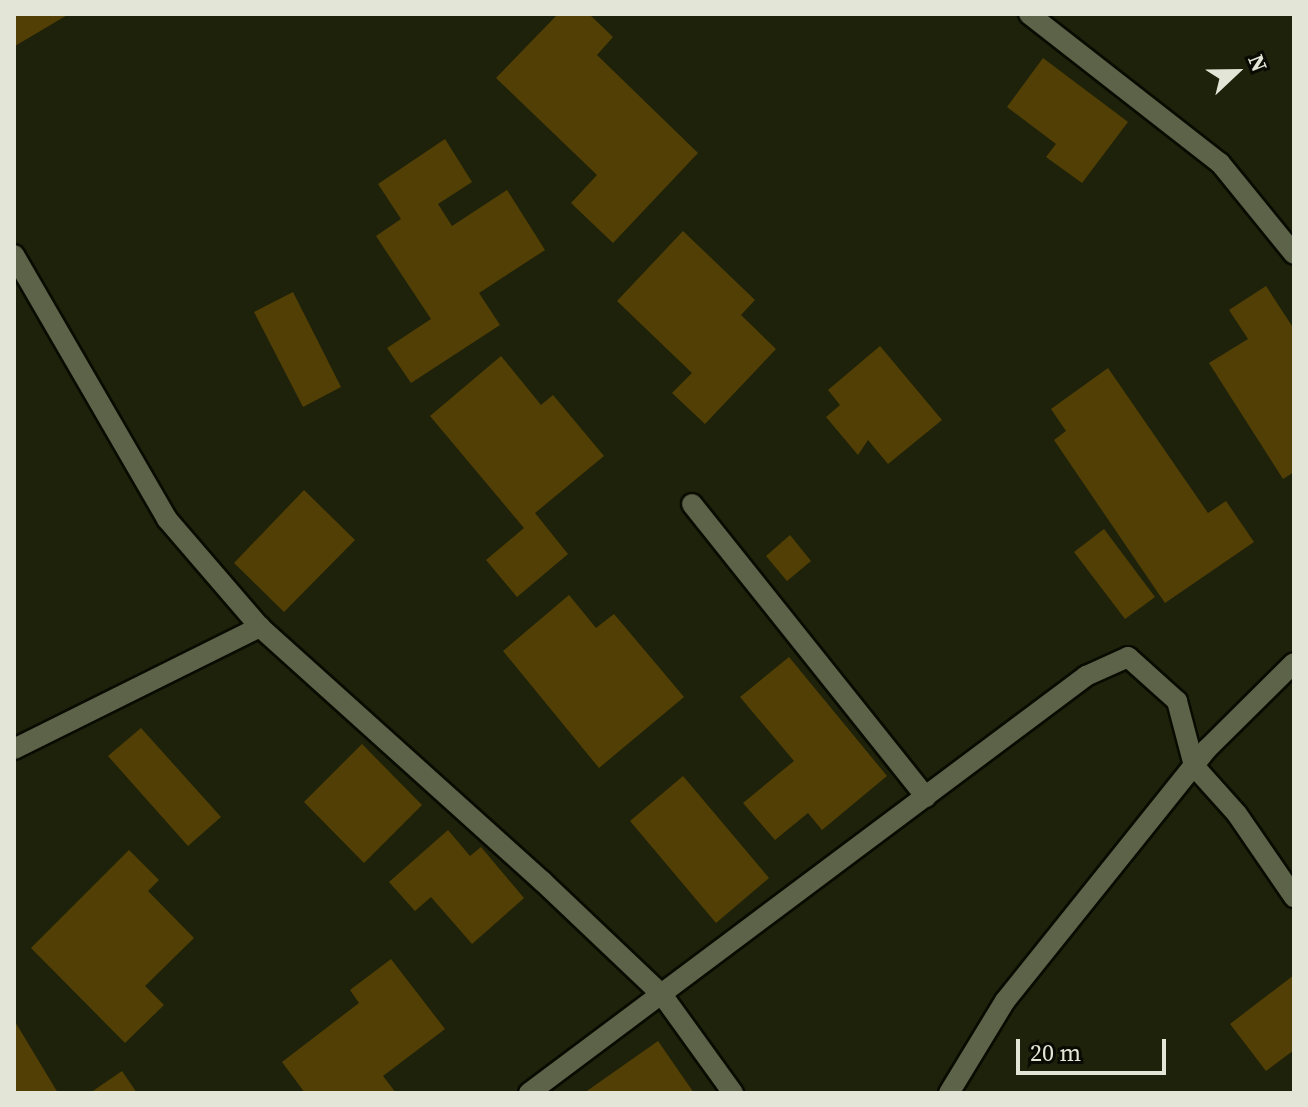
<!DOCTYPE html>
<html>
<head>
<meta charset="utf-8">
<style>
	body { margin:0 }
	#map { position:relative; width:1308px; height:1107px; overflow:hidden; background:#1e220a; font-family:"Source Serif 4",serif }
	div>[style] { position:absolute }
	.building>* { inset:0; background:#523f05 }
	.roads { filter:drop-shadow(2px 0 #090b00) drop-shadow(-2px 0 #090b00) drop-shadow(0 2px #090b00) drop-shadow(0 -2px #090b00) }
	.minor>* { height:20px; margin:-10px; padding:0 10px; transform-origin:10px; border-radius:10px; background:#5d6348 }
	span { translate:-50% -50%; white-space:nowrap; text-align:center; line-height:1.15; -webkit-text-stroke:6px #090b03; paint-order:stroke }
	.frame { position:absolute; inset:0; border:16px solid #e3e6d7; pointer-events:none }
	.north { position:absolute; left:1196px; top:32px; width:80px; height:80px; -webkit-text-stroke:6px #090b03; paint-order:stroke; rotate:68deg; font-size:22px; font-weight:700; line-height:32px; text-align:center; color:#e3e6d7 }
	.north::after { content:''; display:block; margin:auto; width:28px; height:36px; background:#e3e6d7; clip-path:polygon(50% 0,100% 100%,50% 72%,0 100%) }
	.scale { position:absolute; left:1016px; top:1039px; width:150px; height:36px; box-sizing:border-box; border:4px solid #e3e6d7; border-top:0; padding-left:10px; font-size:24px; line-height:28px; white-space:nowrap; color:#e3e6d7; -webkit-text-stroke:6px #090b03; paint-order:stroke }
</style>
</head>
<body>
<div id="map">
	<div class="building">
		<div style="clip-path:polygon(14px 14px,69px 14px,15px 46px)"></div>
		<div style="clip-path:polygon(558px 14px,589px 14px,613px 37px,597px 55px,698px 153px,613px 243px,571px 203px,597px 175px,496px 78px)"></div>
		<div style="clip-path:polygon(1043px 58px,1128px 122px,1082px 183px,1046px 157px,1056px 144px,1007px 107px)"></div>
		<div style="clip-path:polygon(445px 139px,472px 182px,438px 204px,452px 226px,507px 190px,545px 250px,479px 293px,500px 325px,411px 383px,387px 348px,431px 319px,376px 236px,401px 219px,378px 184px)"></div>
		<div style="clip-path:polygon(683px 231px,755px 300px,741px 315px,776px 349px,705px 424px,672px 393px,692px 373px,617px 301px)"></div>
		<div style="clip-path:polygon(1266px 286px,1294px 329px,1294px 472px,1283px 479px,1209px 363px,1248px 339px,1229px 310px)"></div>
		<div style="clip-path:polygon(293px 292px,341px 387px,303px 407px,254px 312px)"></div>
		<div style="clip-path:polygon(880px 346px,942px 420px,888px 464px,868px 440px,858px 455px,826px 417px,840px 405px,828px 390px)"></div>
		<div style="clip-path:polygon(501px 356px,541px 405px,553px 395px,604px 456px,535px 513px,568px 554px,517px 597px,486px 560px,524px 528px,430px 416px)"></div>
		<div style="clip-path:polygon(1108px 368px,1208px 513px,1226px 501px,1254px 542px,1165px 603px,1054px 440px,1066px 431px,1051px 409px)"></div>
		<div style="clip-path:polygon(304px 490px,355px 540px,284px 612px,234px 563px)"></div>
		<div style="clip-path:polygon(1104px 529px,1155px 597px,1125px 619px,1074px 552px)"></div>
		<div style="clip-path:polygon(790px 535px,811px 561px,787px 581px,766px 556px)"></div>
		<div style="clip-path:polygon(569px 595px,596px 628px,614px 614px,684px 697px,599px 768px,503px 651px)"></div>
		<div style="clip-path:polygon(789px 657px,887px 776px,822px 830px,808px 813px,775px 840px,743px 803px,794px 761px,740px 697px)"></div>
		<div style="clip-path:polygon(141px 728px,221px 817px,188px 846px,108px 756px)"></div>
		<div style="clip-path:polygon(362px 744px,422px 805px,364px 863px,304px 802px)"></div>
		<div style="clip-path:polygon(683px 776px,769px 878px,716px 923px,630px 821px)"></div>
		<div style="clip-path:polygon(448px 830px,470px 856px,481px 847px,524px 898px,472px 944px,431px 897px,415px 911px,389px 882px)"></div>
		<div style="clip-path:polygon(129px 850px,159px 880px,148px 891px,194px 938px,145px 986px,164px 1005px,125px 1043px,31px 948px)"></div>
		<div style="clip-path:polygon(391px 959px,445px 1029px,383px 1076px,396px 1093px,305px 1093px,282px 1062px,359px 1003px,350px 990px)"></div>
		<div style="clip-path:polygon(1294px 975px,1294px 1050px,1266px 1071px,1230px 1024px)"></div>
		<div style="clip-path:polygon(14px 1020px,58px 1093px,14px 1093px)"></div>
		<div style="clip-path:polygon(658px 1041px,694px 1093px,584px 1093px)"></div>
		<div style="clip-path:polygon(122px 1071px,137px 1093px,90px 1093px)"></div>
	</div>
	<div class="roads">
		<div class="minor">
			<div style="left:1029px;top:14px;width:242px;rotate:38deg"></div>
			<div style="left:1220px;top:163px;width:117px;rotate:50.9deg"></div>
			<div style="left:14px;top:255px;width:305px;rotate:59.9deg"></div>
			<div style="left:167px;top:519px;width:143px;rotate:49.3deg"></div>
			<div style="left:260px;top:627px;width:380px;rotate:42deg"></div>
			<div style="left:542px;top:881px;width:167px;rotate:43.5deg"></div>
			<div style="left:663px;top:996px;width:120px;rotate:54.2deg"></div>
			<div style="left:692px;top:504px;width:375px;rotate:51.4deg"></div>
			<div style="left:14px;top:749px;width:275px;rotate:-26.4deg"></div>
			<div style="left:529px;top:1093px;width:696px;rotate:-36.82deg"></div>
			<div style="left:1086px;top:676px;width:46px;rotate:-24.3deg"></div>
			<div style="left:1128px;top:657px;width:66px;rotate:41.9deg"></div>
			<div style="left:1177px;top:701px;width:67px;rotate:75.3deg"></div>
			<div style="left:1194px;top:766px;width:64px;rotate:48.1deg"></div>
			<div style="left:1237px;top:814px;width:101px;rotate:55.5deg"></div>
			<div style="left:949px;top:1093px;width:108px;rotate:-58.7deg"></div>
			<div style="left:1005px;top:1001px;width:323px;rotate:-51.3deg"></div>
			<div style="left:1207px;top:749px;width:122px;rotate:-44.7deg"></div>
		</div>
	</div>
	<div class="frame"></div>
	<div class="north">N</div>
	<div class="scale">20 m</div>
</div>
</body>
</html>
